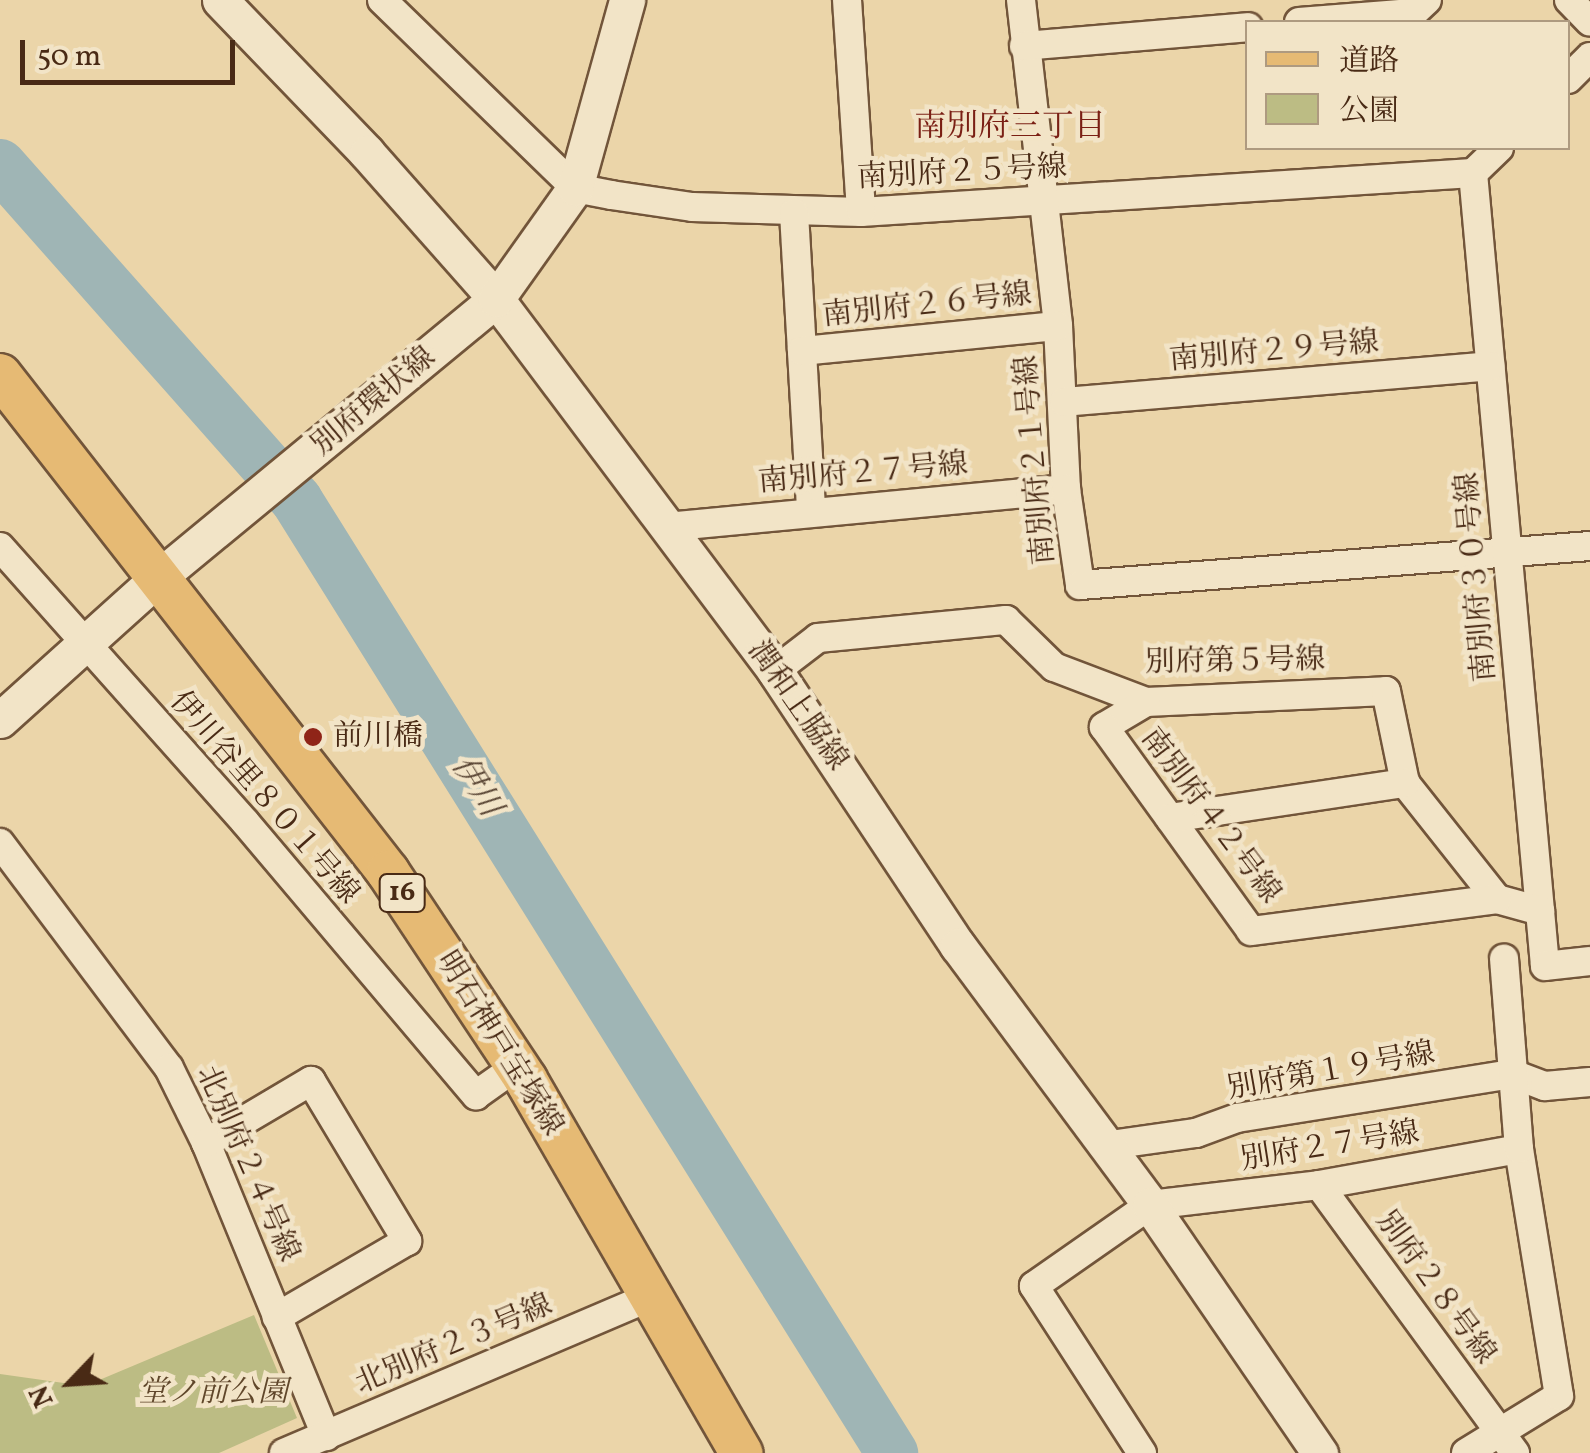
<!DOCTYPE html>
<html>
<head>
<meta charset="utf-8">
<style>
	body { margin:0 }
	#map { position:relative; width:1590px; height:1453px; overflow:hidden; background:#ebd5a9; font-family:Vollkorn,"Noto Serif JP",serif }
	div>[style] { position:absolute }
	.green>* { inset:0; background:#bcbc84 }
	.river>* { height:52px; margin:-26px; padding:0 26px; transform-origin:26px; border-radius:26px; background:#9fb5b5 }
	.roads { filter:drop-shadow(2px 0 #72553a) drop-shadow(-2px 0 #72553a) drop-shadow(0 2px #72553a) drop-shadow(0 -2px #72553a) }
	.minor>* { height:28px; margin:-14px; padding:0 14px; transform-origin:14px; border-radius:14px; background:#f2e4c7 }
	.tertiary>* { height:35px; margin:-17.5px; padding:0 17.5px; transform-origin:17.5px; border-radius:17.5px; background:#f2e4c7 }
	.primary>* { height:42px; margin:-21px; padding:0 21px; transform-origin:21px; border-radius:21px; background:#e6ba74 }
	.dots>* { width:28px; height:28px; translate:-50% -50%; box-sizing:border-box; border:5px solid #f2e4c7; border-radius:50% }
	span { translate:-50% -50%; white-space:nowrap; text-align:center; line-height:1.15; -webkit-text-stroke:9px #f2e4c7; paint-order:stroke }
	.shield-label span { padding:2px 8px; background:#f2e4c7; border:2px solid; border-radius:8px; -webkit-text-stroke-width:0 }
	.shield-label { font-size:28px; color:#492a15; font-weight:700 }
	.street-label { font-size:30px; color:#492a15 }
	.poi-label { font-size:30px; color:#492a15 }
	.left { translate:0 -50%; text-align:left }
	.park-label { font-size:30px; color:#60472b; font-style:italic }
	.neighbourhood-label { font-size:32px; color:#7a1f14 }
	.water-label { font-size:32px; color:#5a4635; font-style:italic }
	.legend { position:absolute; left:1245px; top:20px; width:325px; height:130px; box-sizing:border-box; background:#f2e4c7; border:2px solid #ae9a80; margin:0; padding:12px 18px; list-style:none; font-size:30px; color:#492a15 }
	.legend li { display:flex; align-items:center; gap:20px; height:50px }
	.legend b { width:50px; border:2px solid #ae9a80 }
	.north { position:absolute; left:20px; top:1333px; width:100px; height:100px; -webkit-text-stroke:8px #f2e4c7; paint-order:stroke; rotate:245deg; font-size:28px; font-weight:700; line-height:40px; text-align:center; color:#492a15 }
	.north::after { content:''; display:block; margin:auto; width:35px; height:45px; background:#492a15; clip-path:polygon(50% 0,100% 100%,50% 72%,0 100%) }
	.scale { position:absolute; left:20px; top:40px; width:215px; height:45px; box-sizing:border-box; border:5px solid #492a15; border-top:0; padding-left:12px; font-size:30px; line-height:35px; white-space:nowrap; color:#492a15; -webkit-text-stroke:8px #f2e4c7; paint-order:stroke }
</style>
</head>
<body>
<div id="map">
	<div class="green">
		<div style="clip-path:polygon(254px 1315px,297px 1418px,219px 1453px,0 1453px,0 1374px,85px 1386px)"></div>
	</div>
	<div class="river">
		<div style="left:0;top:165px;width:448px;rotate:48.5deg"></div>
		<div style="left:297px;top:501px;width:1123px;rotate:57.99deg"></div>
	</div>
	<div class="roads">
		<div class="minor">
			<div style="left:382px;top:0;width:269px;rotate:44.2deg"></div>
			<div style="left:575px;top:188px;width:37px;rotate:11deg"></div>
			<div style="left:611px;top:195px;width:82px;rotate:8.4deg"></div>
			<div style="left:692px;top:207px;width:169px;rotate:1.7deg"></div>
			<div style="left:861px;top:212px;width:613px;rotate:-3.65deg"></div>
			<div style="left:847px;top:0;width:212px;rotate:86.2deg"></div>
			<div style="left:1021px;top:0;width:328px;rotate:83.5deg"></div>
			<div style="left:1058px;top:326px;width:163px;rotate:87.2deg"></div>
			<div style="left:1066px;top:489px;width:97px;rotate:81.7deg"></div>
			<div style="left:1080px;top:585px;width:511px;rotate:-4.37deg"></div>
			<div style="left:1569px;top:0;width:30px;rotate:46deg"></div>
			<div style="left:1299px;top:22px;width:114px;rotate:-4.5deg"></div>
			<div style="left:1413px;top:13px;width:19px;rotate:-43deg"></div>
			<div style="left:1024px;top:46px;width:225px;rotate:-4.8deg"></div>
			<div style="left:1568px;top:79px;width:31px;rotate:-45deg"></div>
			<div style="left:1499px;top:148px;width:36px;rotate:136deg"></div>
			<div style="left:1473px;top:173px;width:796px;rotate:84.81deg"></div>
			<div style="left:1545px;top:966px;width:45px;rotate:-6.3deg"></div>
			<div style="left:794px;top:213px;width:297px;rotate:86.7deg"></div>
			<div style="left:802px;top:351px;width:257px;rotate:-5.6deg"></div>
			<div style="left:1064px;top:402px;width:428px;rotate:-4.8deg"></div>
			<div style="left:665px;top:527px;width:403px;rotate:-5.4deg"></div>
			<div style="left:0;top:547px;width:368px;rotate:48.3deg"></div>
			<div style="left:245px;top:822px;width:358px;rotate:49.8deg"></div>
			<div style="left:476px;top:1095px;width:50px;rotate:-35.3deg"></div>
			<div style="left:775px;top:671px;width:54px;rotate:-37.5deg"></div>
			<div style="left:818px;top:638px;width:189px;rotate:-5.5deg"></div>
			<div style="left:1006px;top:620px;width:67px;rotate:44.4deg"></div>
			<div style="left:1054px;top:667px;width:98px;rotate:20.8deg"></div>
			<div style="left:1146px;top:702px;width:240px;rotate:-2.6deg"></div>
			<div style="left:1386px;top:691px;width:94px;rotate:78.3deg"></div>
			<div style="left:1405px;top:783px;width:148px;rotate:51.6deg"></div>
			<div style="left:1497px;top:899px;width:45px;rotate:15.6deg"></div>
			<div style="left:1146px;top:702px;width:49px;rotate:149.2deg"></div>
			<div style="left:1104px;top:727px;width:251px;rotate:54.2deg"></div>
			<div style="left:1251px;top:931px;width:248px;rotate:-7.4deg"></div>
			<div style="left:1170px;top:818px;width:238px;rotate:-8.5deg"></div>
			<div style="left:0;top:843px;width:281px;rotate:53.1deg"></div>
			<div style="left:169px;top:1068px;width:84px;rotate:63.7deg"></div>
			<div style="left:206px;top:1143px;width:317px;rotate:67.7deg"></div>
			<div style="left:206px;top:1143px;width:122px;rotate:-30.6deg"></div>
			<div style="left:311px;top:1081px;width:187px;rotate:59deg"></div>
			<div style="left:407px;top:1241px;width:151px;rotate:149.7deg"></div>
			<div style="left:1103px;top:1146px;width:94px;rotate:-8deg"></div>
			<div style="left:1196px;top:1133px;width:44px;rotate:-20.1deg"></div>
			<div style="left:1237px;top:1118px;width:279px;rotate:-9.1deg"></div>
			<div style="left:1513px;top:1074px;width:34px;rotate:21deg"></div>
			<div style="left:1545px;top:1086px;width:45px;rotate:-5.1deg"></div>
			<div style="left:1319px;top:1185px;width:332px;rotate:53.8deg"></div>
			<div style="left:284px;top:1453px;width:398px;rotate:-23.1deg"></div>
			<div style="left:1142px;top:1453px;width:199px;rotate:-122.9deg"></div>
			<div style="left:1034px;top:1286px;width:141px;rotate:-34.9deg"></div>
			<div style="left:1150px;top:1205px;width:170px;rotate:-6.7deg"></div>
			<div style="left:1319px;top:1185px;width:203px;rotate:-10.2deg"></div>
			<div style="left:1466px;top:1453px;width:109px;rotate:-31.5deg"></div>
			<div style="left:1559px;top:1396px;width:250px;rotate:-99.2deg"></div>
			<div style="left:1519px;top:1149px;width:191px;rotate:-94.5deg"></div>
		</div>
		<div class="tertiary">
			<div style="left:220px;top:0;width:212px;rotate:46.1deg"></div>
			<div style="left:367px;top:153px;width:195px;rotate:48.5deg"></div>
			<div style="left:496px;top:299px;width:465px;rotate:53.1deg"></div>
			<div style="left:775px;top:671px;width:330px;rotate:56.4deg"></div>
			<div style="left:958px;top:946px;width:322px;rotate:53.4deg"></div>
			<div style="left:1150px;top:1205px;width:301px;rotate:55.6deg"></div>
			<div style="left:0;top:720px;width:214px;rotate:-42deg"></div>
			<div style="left:159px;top:577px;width:437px;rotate:-39.5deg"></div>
			<div style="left:496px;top:299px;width:136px;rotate:-54.6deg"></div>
			<div style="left:575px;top:188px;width:195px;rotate:-74.5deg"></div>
		</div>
		<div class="primary">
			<div style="left:0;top:375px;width:631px;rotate:52.02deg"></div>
			<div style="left:388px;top:872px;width:250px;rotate:56.4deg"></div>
			<div style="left:526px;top:1080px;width:431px;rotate:60deg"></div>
		</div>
	</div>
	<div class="dots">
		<div style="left:313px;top:737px;background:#8f2418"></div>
	</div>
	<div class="shield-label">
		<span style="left:402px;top:893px">16</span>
	</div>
	<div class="street-label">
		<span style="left:962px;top:173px;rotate:-3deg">南別府２５号線</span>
		<span style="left:927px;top:306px;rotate:-6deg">南別府２６号線</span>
		<span style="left:1274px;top:352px;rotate:-5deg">南別府２９号線</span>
		<span style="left:374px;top:402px;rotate:-40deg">別府環状線</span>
		<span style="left:1036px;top:460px;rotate:-95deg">南別府２１号線</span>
		<span style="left:863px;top:474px;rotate:-5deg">南別府２７号線</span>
		<span style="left:1477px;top:577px;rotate:-95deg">南別府３０号線</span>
		<span style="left:1235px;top:662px;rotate:-1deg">別府第５号線</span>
		<span style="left:797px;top:706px;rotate:55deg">潤和上脇線</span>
		<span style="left:264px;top:798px;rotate:49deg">伊川谷里８０１号線</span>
		<span style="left:1210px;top:816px;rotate:53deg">南別府４２号線</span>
		<span style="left:499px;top:1044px;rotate:58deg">明石神戸宝塚線</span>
		<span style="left:1331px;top:1072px;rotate:-10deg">別府第１９号線</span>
		<span style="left:1330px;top:1147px;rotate:-9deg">別府２７号線</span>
		<span style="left:247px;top:1164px;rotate:66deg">北別府２４号線</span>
		<span style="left:1435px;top:1288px;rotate:54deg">別府２８号線</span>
		<span style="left:454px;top:1345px;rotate:-23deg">北別府２３号線</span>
	</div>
	<div class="poi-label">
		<span class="left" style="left:333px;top:737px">前川橋</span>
	</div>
	<div class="park-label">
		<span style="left:213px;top:1393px">堂ノ前公園</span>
	</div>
	<div class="neighbourhood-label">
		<span style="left:1010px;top:128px">南別府三丁目</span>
	</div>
	<div class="water-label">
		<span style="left:475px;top:787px;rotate:58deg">伊川</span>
	</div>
	<ul class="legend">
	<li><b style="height:12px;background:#e6ba74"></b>道路</li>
	<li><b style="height:28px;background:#bcbc84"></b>公園</li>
	</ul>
	<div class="north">N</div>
	<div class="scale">50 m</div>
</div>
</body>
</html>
